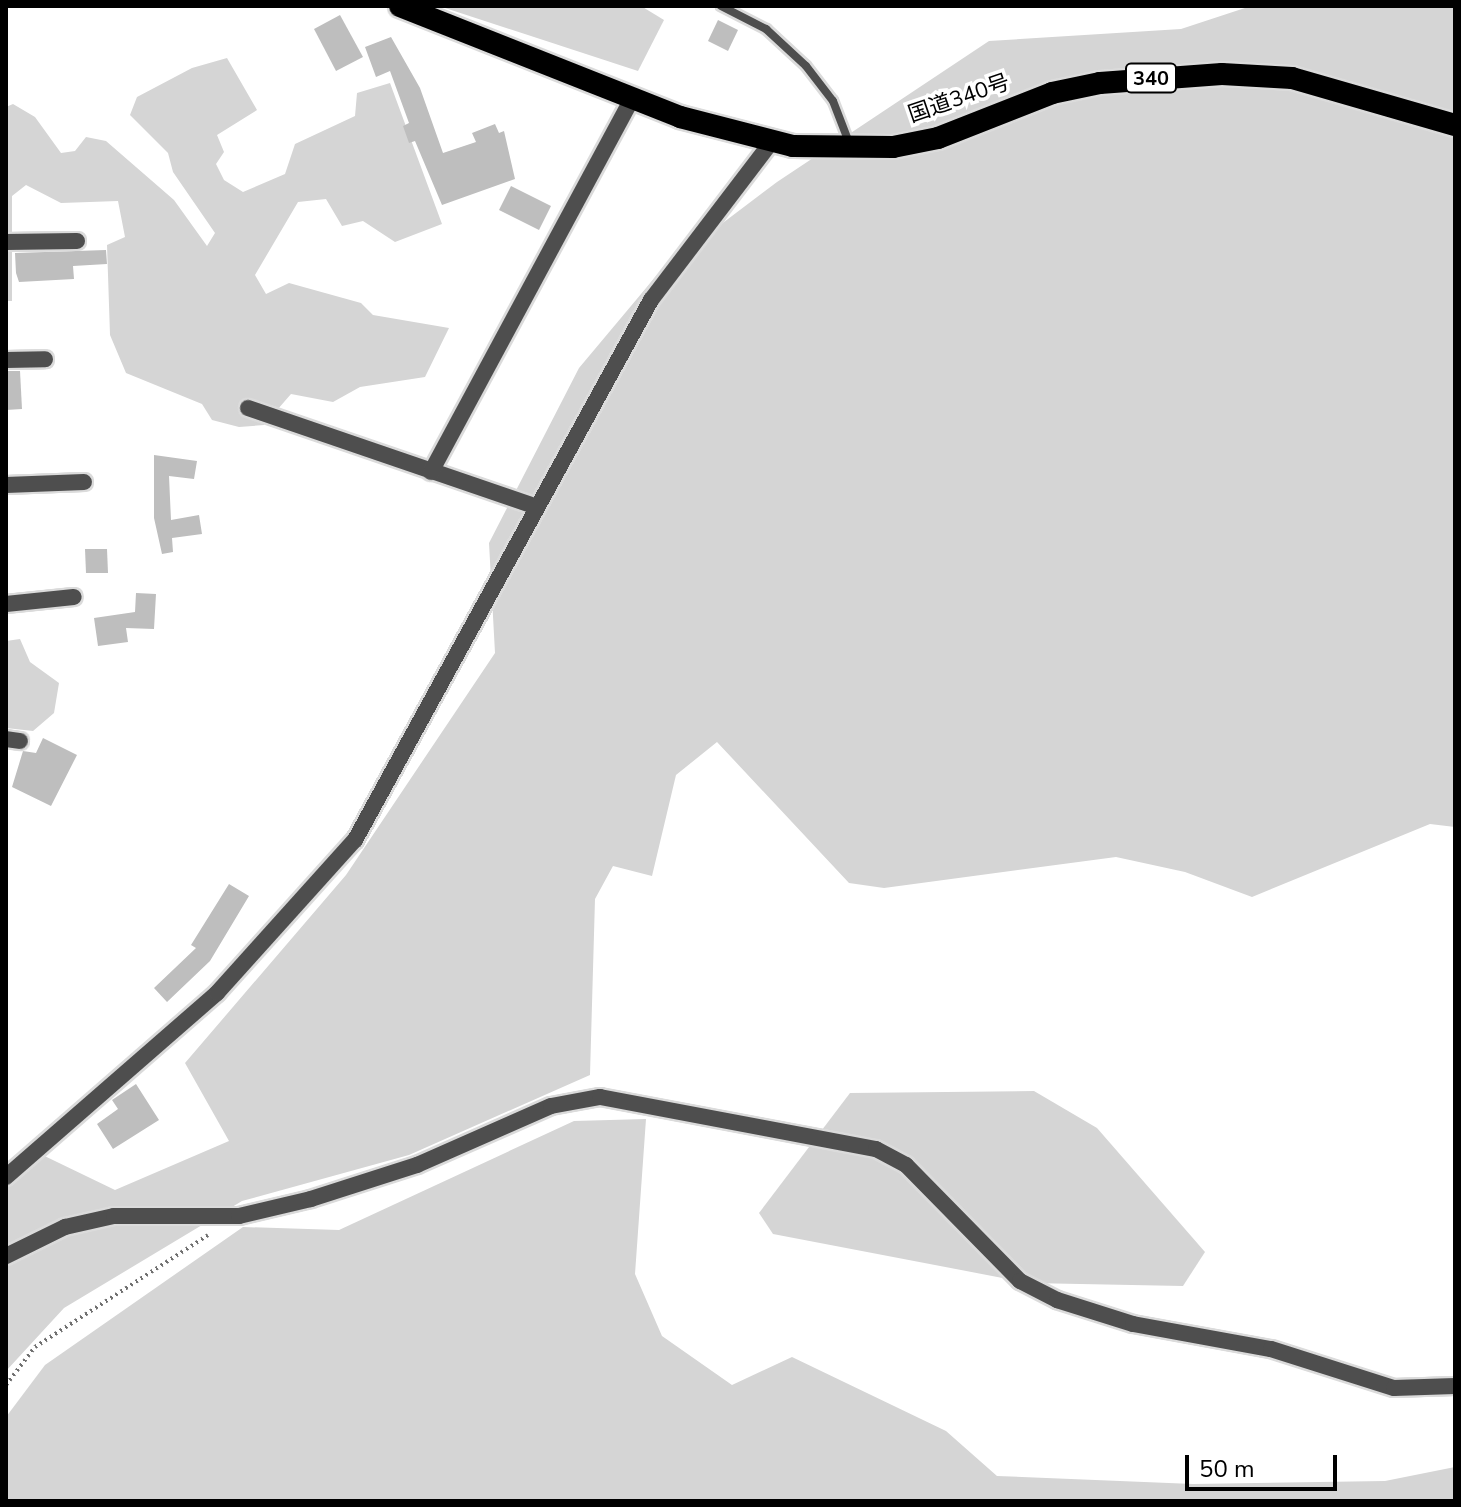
<!DOCTYPE html>
<html>
<head>
<meta charset="utf-8">
<style>
	body { margin:0 }
	#map { position:relative; width:1461px; height:1507px; overflow:hidden; background:#fff; font-family:"Nunito Sans","Noto Sans JP",sans-serif }
	div>[style] { position:absolute }
	.green>* { inset:0; background:#d5d5d5 }
	.building>* { inset:0; background:#bebebe }
	.path>* { height:4px; margin-top:-2px; transform-origin:0; background:repeating-linear-gradient(90deg,#707070 0 2px,transparent 0 6px) }
	.roads { filter:drop-shadow(2px 0 #dbdbdb) drop-shadow(-2px 0 #dbdbdb) drop-shadow(0 2px #dbdbdb) drop-shadow(0 -2px #dbdbdb) }
	.service>* { height:8px; margin:-4px; padding:0 4px; transform-origin:4px; border-radius:4px; background:#4e4e4e }
	.minor>* { height:16px; margin:-8px; padding:0 8px; transform-origin:8px; border-radius:8px; background:#4e4e4e }
	.trunk>* { height:22px; margin:-11px; padding:0 11px; transform-origin:11px; border-radius:11px; background:#000 }
	span { translate:-50% -50%; white-space:nowrap; text-align:center; line-height:1.15; -webkit-text-stroke:7px #fff; paint-order:stroke }
	.shield-label span { padding:2px 6px; background:#fff; border:2px solid; border-radius:6px; -webkit-text-stroke-width:0 }
	.shield-label { font-size:20px; color:#000; font-weight:700 }
	.street-label { font-size:22px; color:#000 }
	.frame { position:absolute; inset:0; border:8px solid #000; pointer-events:none }
	.scale { position:absolute; left:1185px; top:1455px; width:152px; height:36px; box-sizing:border-box; border:4px solid #000; border-top:0; padding-left:10px; font-size:24px; line-height:28px; white-space:nowrap; color:#000; -webkit-text-stroke:6px #fff; paint-order:stroke }
</style>
</head>
<body>
<div id="map">
	<div class="green">
		<div style="clip-path:polygon(439px 6px,641px 6px,664px 20px,638px 71px)"></div>
		<div style="clip-path:polygon(1251px 6px,1455px 6px,1455px 827px,1430px 824px,1252px 897px,1185px 872px,1116px 857px,884px 888px,849px 883px,717px 742px,676px 775px,652px 876px,613px 866px,595px 899px,590px 1075px,409px 1155px,242px 1201px,64px 1308px,6px 1371px,6px 1175px,28px 1148px,115px 1190px,229px 1141px,185px 1063px,346px 875px,495px 653px,489px 543px,579px 368px,662px 269px,777px 182px,989px 41px,1181px 29px)"></div>
		<div style="clip-path:polygon(227px 58px,257px 110px,217px 135px,224px 152px,216px 164px,224px 180px,243px 192px,285px 174px,295px 144px,355px 116px,357px 93px,390px 83px,442px 224px,395px 242px,363px 221px,342px 226px,326px 199px,298px 202px,255px 275px,266px 294px,289px 283px,361px 303px,373px 315px,449px 328px,425px 377px,360px 387px,333px 402px,291px 394px,264px 425px,239px 427px,212px 420px,202px 404px,126px 373px,110px 335px,107px 245px,125px 237px,118px 201px,61px 203px,26px 185px,12px 196px,12px 301px,6px 301px,6px 107px,13px 104px,35px 117px,61px 153px,75px 151px,86px 137px,106px 141px,174px 200px,207px 246px,215px 233px,173px 172px,168px 153px,130px 115px,137px 97px,192px 68px)"></div>
		<div style="clip-path:polygon(20px 639px,30px 662px,59px 683px,54px 713px,33px 731px,6px 728px,6px 641px)"></div>
		<div style="clip-path:polygon(1034px 1091px,1097px 1128px,1205px 1252px,1183px 1286px,1029px 1283px,773px 1234px,759px 1213px,850px 1093px)"></div>
		<div style="clip-path:polygon(646px 1119px,635px 1274px,662px 1336px,732px 1385px,792px 1357px,946px 1431px,997px 1476px,1193px 1484px,1385px 1481px,1455px 1467px,1455px 1501px,6px 1501px,6px 1417px,45px 1365px,243px 1227px,339px 1230px,574px 1121px)"></div>
	</div>
	<div class="building">
		<div style="clip-path:polygon(340px 15px,363px 57px,336px 71px,314px 29px)"></div>
		<div style="clip-path:polygon(718px 20px,738px 30px,728px 51px,708px 41px)"></div>
		<div style="clip-path:polygon(391px 37px,420px 88px,443px 153px,476px 142px,472px 133px,495px 124px,499px 133px,504px 131px,515px 179px,442px 205px,415px 141px,409px 143px,403px 126px,409px 123px,390px 71px,376px 77px,365px 47px)"></div>
		<div style="clip-path:polygon(511px 186px,551px 206px,539px 230px,499px 210px)"></div>
		<div style="clip-path:polygon(106px 250px,107px 264px,73px 266px,74px 279px,19px 282px,16px 273px,15px 253px)"></div>
		<div style="clip-path:polygon(6px 371px,20px 371px,22px 409px,6px 410px)"></div>
		<div style="clip-path:polygon(154px 455px,197px 461px,194px 479px,169px 476px,171px 520px,199px 515px,202px 534px,172px 538px,173px 552px,162px 554px,154px 518px)"></div>
		<div style="clip-path:polygon(85px 549px,107px 549px,108px 573px,86px 573px)"></div>
		<div style="clip-path:polygon(136px 593px,156px 594px,154px 629px,126px 628px,128px 642px,98px 646px,94px 618px,135px 612px)"></div>
		<div style="clip-path:polygon(43px 738px,77px 755px,51px 806px,12px 787px,23px 751px,36px 753px)"></div>
		<div style="clip-path:polygon(229px 884px,249px 896px,210px 961px,167px 1002px,154px 988px,196px 948px,191px 945px)"></div>
		<div style="clip-path:polygon(136px 1084px,159px 1120px,113px 1149px,97px 1124px,118px 1109px,112px 1100px)"></div>
	</div>
	<div class="path">
		<div style="left:6px;top:1385px;width:48px;rotate:-52.7deg"></div>
		<div style="left:35px;top:1347px;width:206px;rotate:-32.9deg"></div>
	</div>
	<div class="roads">
		<div class="service">
			<div style="left:721px;top:6px;width:51px;rotate:27.1deg"></div>
			<div style="left:766px;top:29px;width:54px;rotate:42.8deg"></div>
			<div style="left:806px;top:66px;width:44px;rotate:52.4deg"></div>
			<div style="left:833px;top:101px;width:47px;rotate:68.9deg"></div>
		</div>
		<div class="minor">
			<div style="left:6px;top:242px;width:71px;rotate:-0.8deg"></div>
			<div style="left:6px;top:360px;width:39px;rotate:-1deg"></div>
			<div style="left:248px;top:408px;width:305px;rotate:18.9deg"></div>
			<div style="left:431px;top:472px;width:424px;rotate:-61.7deg"></div>
			<div style="left:6px;top:485px;width:78px;rotate:-2.2deg"></div>
			<div style="left:6px;top:604px;width:68px;rotate:-5.9deg"></div>
			<div style="left:6px;top:739px;width:14px;rotate:8deg"></div>
			<div style="left:6px;top:1177px;width:280px;rotate:-41.1deg"></div>
			<div style="left:217px;top:993px;width:206px;rotate:-48deg"></div>
			<div style="left:355px;top:840px;width:616px;rotate:-61.27deg"></div>
			<div style="left:651px;top:300px;width:196px;rotate:-52.7deg"></div>
			<div style="left:6px;top:1256px;width:66px;rotate:-26.2deg"></div>
			<div style="left:65px;top:1227px;width:50px;rotate:-12.7deg"></div>
			<div style="left:114px;top:1216px;width:125px"></div>
			<div style="left:239px;top:1216px;width:74px;rotate:-13.3deg"></div>
			<div style="left:311px;top:1199px;width:111px;rotate:-17.8deg"></div>
			<div style="left:417px;top:1165px;width:146px;rotate:-23.8deg"></div>
			<div style="left:551px;top:1106px;width:50px;rotate:-10.4deg"></div>
			<div style="left:600px;top:1097px;width:281px;rotate:10.7deg"></div>
			<div style="left:876px;top:1149px;width:34px;rotate:28deg"></div>
			<div style="left:906px;top:1165px;width:163px;rotate:45.5deg"></div>
			<div style="left:1020px;top:1281px;width:42px;rotate:27.2deg"></div>
			<div style="left:1057px;top:1300px;width:80px;rotate:17.5deg"></div>
			<div style="left:1133px;top:1324px;width:140px;rotate:10.3deg"></div>
			<div style="left:1271px;top:1349px;width:129px;rotate:17.6deg"></div>
			<div style="left:1394px;top:1388px;width:61px;rotate:-1.9deg"></div>
		</div>
		<div class="trunk">
			<div style="left:400px;top:6px;width:301px;rotate:21.6deg"></div>
			<div style="left:680px;top:117px;width:117px;rotate:14.4deg"></div>
			<div style="left:793px;top:146px;width:100px;rotate:0.6deg"></div>
			<div style="left:893px;top:147px;width:46px;rotate:-11.3deg"></div>
			<div style="left:938px;top:138px;width:123px;rotate:-21.5deg"></div>
			<div style="left:1052px;top:93px;width:49px;rotate:-11.8deg"></div>
			<div style="left:1100px;top:83px;width:122px;rotate:-4.2deg"></div>
			<div style="left:1222px;top:74px;width:70px;rotate:3.3deg"></div>
			<div style="left:1292px;top:78px;width:170px;rotate:16.1deg"></div>
		</div>
	</div>
	<div class="shield-label">
		<span style="left:1151px;top:78px">340</span>
	</div>
	<div class="street-label">
		<span style="left:959px;top:99px;rotate:-19deg">国道340号</span>
	</div>
	<div class="frame"></div>
	<div class="scale">50 m</div>
</div>
</body>
</html>
